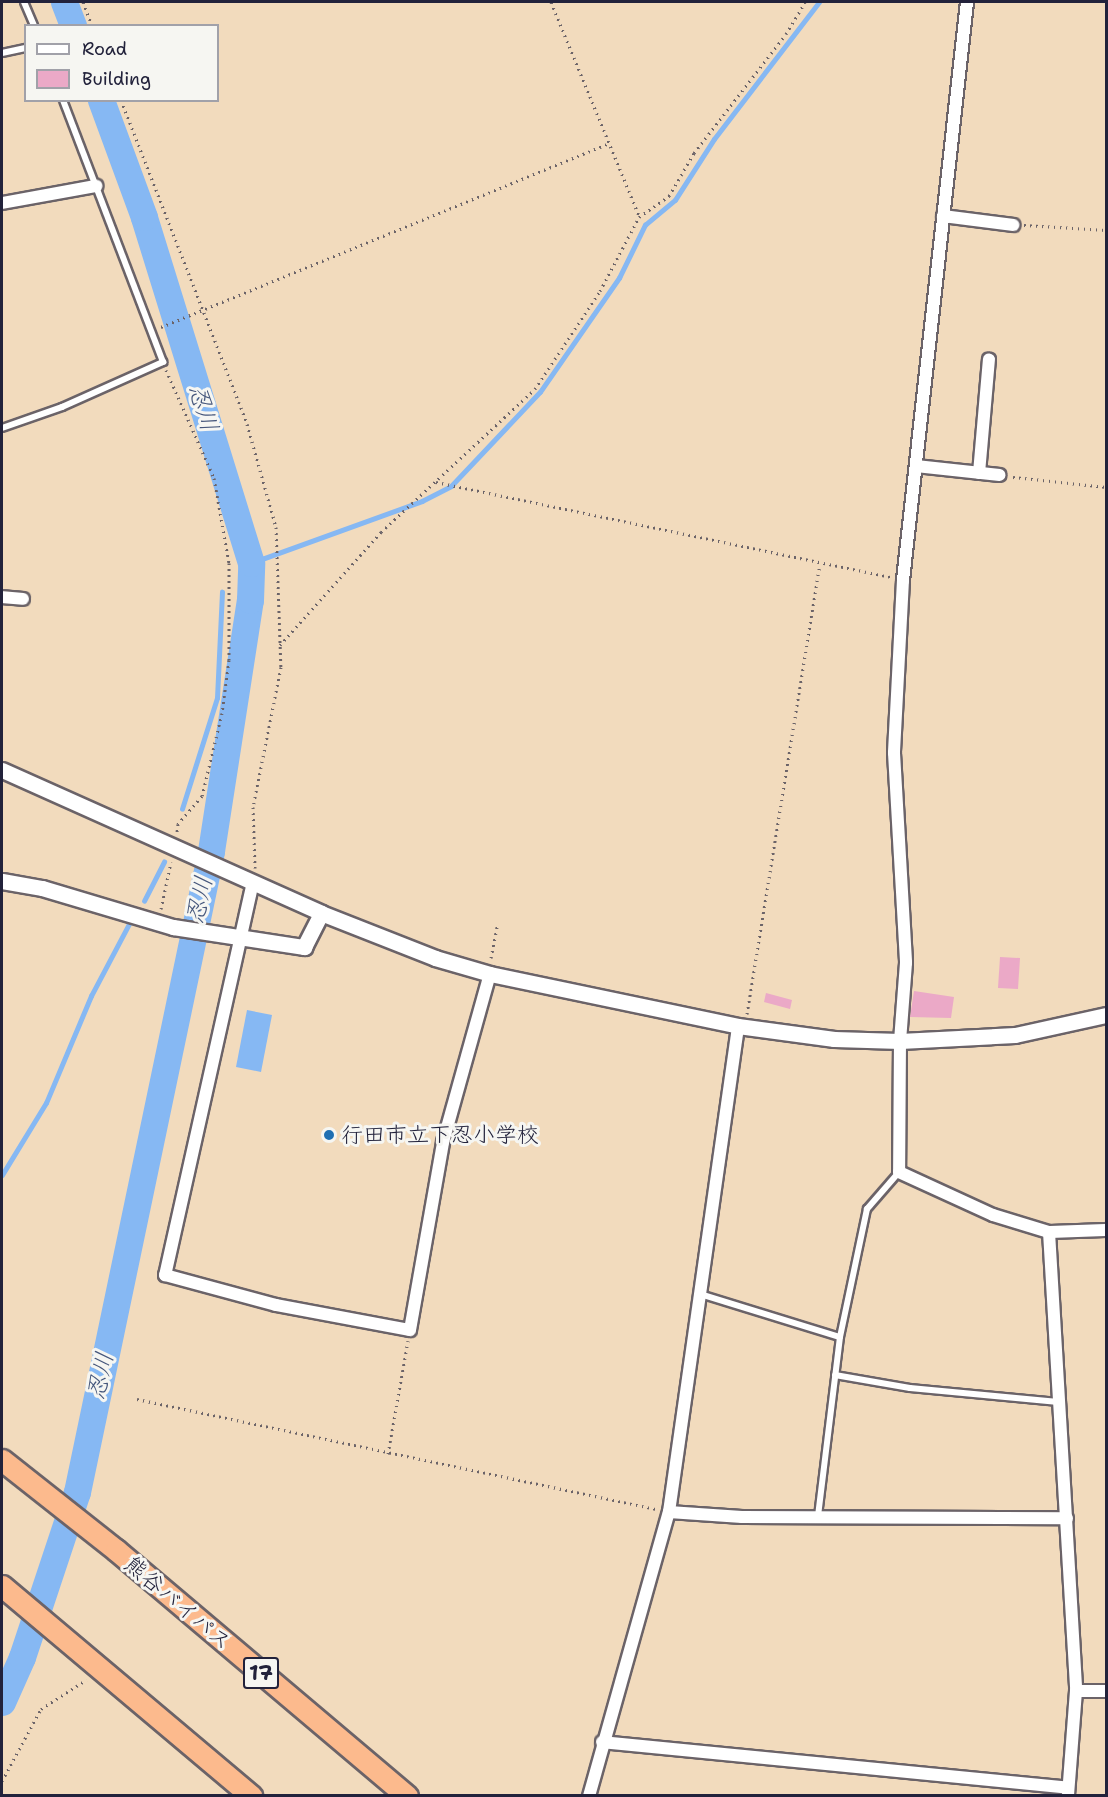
<!DOCTYPE html>
<html>
<head>
<meta charset="utf-8">
<style>
	body { margin:0 }
	#map { position:relative; width:1108px; height:1797px; overflow:hidden; background:#f2dbbd; font-family:"Shantell Sans","Klee One",sans-serif }
	div>[style] { position:absolute }
	.water>* { inset:0; background:#86b8f3 }
	.stream>* { height:4.5px; margin:-2.25px; padding:0 2.25px; transform-origin:2.25px; border-radius:2.25px; background:#86b8f3 }
	.river>* { height:27px; margin:-13.5px; padding:0 13.5px; transform-origin:13.5px; border-radius:13.5px; background:#86b8f3 }
	.building>* { inset:0; background:#eba9c7 }
	.path>* { height:3px; margin-top:-1.5px; transform-origin:0; background:repeating-linear-gradient(90deg,#6b6368 0 1.5px,transparent 0 6px) }
	.roads { filter:drop-shadow(2px 0 #6b6368) drop-shadow(-2px 0 #6b6368) drop-shadow(0 2px #6b6368) drop-shadow(0 -2px #6b6368) }
	.service>* { height:6px; margin:-3px; padding:0 3px; transform-origin:3px; border-radius:3px; background:#fff }
	.minor>* { height:12px; margin:-6px; padding:0 6px; transform-origin:6px; border-radius:6px; background:#fff }
	.tertiary>* { height:15px; margin:-7.5px; padding:0 7.5px; transform-origin:7.5px; border-radius:7.5px; background:#fff }
	.trunk>* { height:21px; margin:-10.5px; padding:0 10.5px; transform-origin:10.5px; border-radius:10.5px; background:#fcba8d }
	.dots>* { width:16px; height:16px; translate:-50% -50%; box-sizing:border-box; border:3px solid #f6f6f2; border-radius:50% }
	span { translate:-50% -50%; white-space:nowrap; text-align:center; line-height:1.15; -webkit-text-stroke:6px #f6f6f2; paint-order:stroke }
	.shield-label span { padding:2px 4px; background:#f6f6f2; border:2px solid; border-radius:4px; -webkit-text-stroke-width:0 }
	.shield-label { font-size:21px; color:#22223b; font-weight:700 }
	.poi-label { font-size:22px; color:#22223b }
	.left { translate:0 -50%; text-align:left }
	.street-label { font-size:22px; color:#22223b }
	.water-label { font-size:24px; color:#45567b; font-style:italic }
	.frame { position:absolute; inset:0; border:3px solid #22223b; pointer-events:none }
	.legend { position:absolute; left:24px; top:24px; width:195px; height:78px; box-sizing:border-box; background:#f6f6f2; border:2px solid #a1a1a9; margin:0; padding:8px 10px; list-style:none; font-size:18px; color:#22223b }
	.legend li { display:flex; align-items:center; gap:12px; height:30px }
	.legend b { width:30px; border:2px solid #a1a1a9 }
</style>
</head>
<body>
<div id="map">
	<div class="water">
		<div style="clip-path:polygon(247px 1010px,272px 1015px,261px 1072px,236px 1067px)"></div>
	</div>
	<div class="stream">
		<div style="left:251px;top:563px;width:182px;rotate:-19.9deg"></div>
		<div style="left:422px;top:501px;width:33px;rotate:-27deg"></div>
		<div style="left:451px;top:486px;width:129px;rotate:-46.6deg"></div>
		<div style="left:540px;top:392px;width:139px;rotate:-55.3deg"></div>
		<div style="left:619px;top:278px;width:59px;rotate:-63.9deg"></div>
		<div style="left:645px;top:225px;width:39px;rotate:-40deg"></div>
		<div style="left:675px;top:200px;width:72px;rotate:-57.4deg"></div>
		<div style="left:714px;top:139px;width:173px;rotate:-52.5deg"></div>
		<div style="left:182px;top:809px;width:116px;rotate:-72.5deg"></div>
		<div style="left:217px;top:698px;width:106px;rotate:-87.3deg"></div>
		<div style="left:144px;top:901px;width:44px;rotate:-62.9deg"></div>
		<div style="left:2px;top:1175px;width:84px;rotate:-58.6deg"></div>
		<div style="left:46px;top:1103px;width:116px;rotate:-67.2deg"></div>
		<div style="left:91px;top:996px;width:84px;rotate:-62.2deg"></div>
	</div>
	<div class="river">
		<div style="left:64px;top:2px;width:26px;rotate:69deg"></div>
		<div style="left:2px;top:1702px;width:49px;rotate:-66deg"></div>
		<div style="left:22px;top:1657px;width:174px;rotate:-71.6deg"></div>
		<div style="left:77px;top:1492px;width:655px;rotate:-78.19deg"></div>
		<div style="left:211px;top:851px;width:254px;rotate:-81.2deg"></div>
		<div style="left:250px;top:600px;width:37px;rotate:-88deg"></div>
		<div style="left:251px;top:563px;width:362px;rotate:-107.2deg"></div>
		<div style="left:144px;top:217px;width:125px;rotate:-110.2deg"></div>
	</div>
	<div class="building">
		<div style="clip-path:polygon(1000px 957px,1020px 958px,1018px 989px,998px 988px)"></div>
		<div style="clip-path:polygon(914px 991px,954px 997px,951px 1018px,910px 1017px)"></div>
		<div style="clip-path:polygon(766px 993px,792px 1000px,790px 1009px,764px 1002px)"></div>
	</div>
	<div class="path">
		<div style="left:83px;top:2px;width:26px;rotate:69deg"></div>
		<div style="left:551px;top:2px;width:231px;rotate:67.6deg"></div>
		<div style="left:121px;top:100px;width:348px;rotate:68.7deg"></div>
		<div style="left:247px;top:424px;width:107px;rotate:74.3deg"></div>
		<div style="left:276px;top:527px;width:140px;rotate:88deg"></div>
		<div style="left:281px;top:667px;width:143px;rotate:101.3deg"></div>
		<div style="left:253px;top:807px;width:61px;rotate:88.1deg"></div>
		<div style="left:1024px;top:225px;width:82px;rotate:3.5deg"></div>
		<div style="left:161px;top:327px;width:484px;rotate:-22.3deg"></div>
		<div style="left:166px;top:370px;width:118px;rotate:66deg"></div>
		<div style="left:214px;top:478px;width:86px;rotate:80deg"></div>
		<div style="left:229px;top:563px;width:97px;rotate:90deg"></div>
		<div style="left:229px;top:660px;width:53px;rotate:97.5deg"></div>
		<div style="left:222px;top:713px;width:85px;rotate:103.5deg"></div>
		<div style="left:202px;top:796px;width:37px;rotate:131deg"></div>
		<div style="left:178px;top:824px;width:8px;rotate:97deg"></div>
		<div style="left:1013px;top:477px;width:94px;rotate:6.1deg"></div>
		<div style="left:436px;top:482px;width:464px;rotate:11.8deg"></div>
		<div style="left:280px;top:645px;width:152px;rotate:-48.2deg"></div>
		<div style="left:381px;top:532px;width:210px;rotate:-42.9deg"></div>
		<div style="left:535px;top:389px;width:118px;rotate:-56.4deg"></div>
		<div style="left:600px;top:291px;width:84px;rotate:-62.2deg"></div>
		<div style="left:639px;top:217px;width:37px;rotate:-35deg"></div>
		<div style="left:669px;top:196px;width:50px;rotate:-59.8deg"></div>
		<div style="left:694px;top:153px;width:150px;rotate:-52.3deg"></div>
		<div style="left:786px;top:34px;width:37px;rotate:-59deg"></div>
		<div style="left:161px;top:909px;width:48px;rotate:-78deg"></div>
		<div style="left:491px;top:958px;width:33px;rotate:-79deg"></div>
		<div style="left:747px;top:1014px;width:455px;rotate:-80.8deg"></div>
		<div style="left:137px;top:1399px;width:531px;rotate:11.97deg"></div>
		<div style="left:388px;top:1454px;width:115px;rotate:-80deg"></div>
		<div style="left:2px;top:1781px;width:82px;rotate:-61.6deg"></div>
		<div style="left:41px;top:1709px;width:54px;rotate:-32.8deg"></div>
	</div>
	<div class="roads">
		<div class="service">
			<div style="left:24px;top:2px;width:26px;rotate:67deg"></div>
			<div style="left:2px;top:53px;width:25px;rotate:-12deg"></div>
			<div style="left:2px;top:428px;width:64px;rotate:-19.3deg"></div>
			<div style="left:62px;top:407px;width:111px;rotate:-24deg"></div>
			<div style="left:163px;top:362px;width:280px;rotate:-110.9deg"></div>
			<div style="left:700px;top:1294px;width:146px;rotate:17.1deg"></div>
			<div style="left:835px;top:1375px;width:76px;rotate:9.8deg"></div>
			<div style="left:910px;top:1388px;width:149px;rotate:5.4deg"></div>
			<div style="left:818px;top:1516px;width:180px;rotate:-83deg"></div>
			<div style="left:840px;top:1337px;width:131px;rotate:-78.1deg"></div>
			<div style="left:867px;top:1209px;width:49px;rotate:-49.1deg"></div>
		</div>
		<div class="minor">
			<div style="left:967px;top:2px;width:582px;rotate:96.32deg"></div>
			<div style="left:903px;top:580px;width:173px;rotate:93deg"></div>
			<div style="left:894px;top:753px;width:210px;rotate:86.7deg"></div>
			<div style="left:906px;top:963px;width:78px;rotate:94.4deg"></div>
			<div style="left:900px;top:1041px;width:131px;rotate:90.4deg"></div>
			<div style="left:899px;top:1172px;width:103px;rotate:24.6deg"></div>
			<div style="left:993px;top:1215px;width:59px;rotate:16.9deg"></div>
			<div style="left:1049px;top:1232px;width:460px;rotate:86.6deg"></div>
			<div style="left:1076px;top:1691px;width:105px;rotate:94.4deg"></div>
			<div style="left:2px;top:203px;width:96px;rotate:-10.3deg"></div>
			<div style="left:943px;top:216px;width:71px;rotate:7.3deg"></div>
			<div style="left:916px;top:466px;width:84px;rotate:6.1deg"></div>
			<div style="left:979px;top:473px;width:114px;rotate:-85deg"></div>
			<div style="left:2px;top:597px;width:21px;rotate:5deg"></div>
			<div style="left:253px;top:882px;width:403px;rotate:102.6deg"></div>
			<div style="left:165px;top:1275px;width:115px;rotate:15.1deg"></div>
			<div style="left:276px;top:1305px;width:136px;rotate:10.6deg"></div>
			<div style="left:410px;top:1330px;width:191px;rotate:-80deg"></div>
			<div style="left:443px;top:1142px;width:174px;rotate:-74.4deg"></div>
			<div style="left:1049px;top:1232px;width:57px;rotate:-2deg"></div>
			<div style="left:669px;top:1512px;width:73px;rotate:3.9deg"></div>
			<div style="left:742px;top:1517px;width:325px;rotate:0.2deg"></div>
			<div style="left:1076px;top:1691px;width:30px"></div>
			<div style="left:602px;top:1742px;width:468px;rotate:5.6deg"></div>
			<div style="left:589px;top:1796px;width:295px;rotate:-74.3deg"></div>
			<div style="left:669px;top:1512px;width:491px;rotate:-81.9deg"></div>
		</div>
		<div class="tertiary">
			<div style="left:2px;top:770px;width:350px;rotate:24.1deg"></div>
			<div style="left:321px;top:913px;width:123px;rotate:21.5deg"></div>
			<div style="left:435px;top:958px;width:57px;rotate:16.2deg"></div>
			<div style="left:490px;top:974px;width:253px;rotate:11.8deg"></div>
			<div style="left:738px;top:1026px;width:97px;rotate:7.7deg"></div>
			<div style="left:834px;top:1039px;width:66px;rotate:1.7deg"></div>
			<div style="left:900px;top:1041px;width:115px;rotate:-3deg"></div>
			<div style="left:1015px;top:1035px;width:93px;rotate:-12.4deg"></div>
			<div style="left:2px;top:881px;width:41px;rotate:9.9deg"></div>
			<div style="left:42px;top:888px;width:137px;rotate:16.6deg"></div>
			<div style="left:173px;top:927px;width:133px;rotate:8.7deg"></div>
			<div style="left:304px;top:947px;width:38px;rotate:-63deg"></div>
		</div>
		<div class="trunk">
			<div style="left:2px;top:1460px;width:145px;rotate:38.3deg"></div>
			<div style="left:116px;top:1550px;width:381px;rotate:40.2deg"></div>
			<div style="left:2px;top:1586px;width:326px;rotate:40.1deg"></div>
		</div>
	</div>
	<div class="dots">
		<div style="left:329px;top:1135px;background:#1f6fb2"></div>
	</div>
	<div class="shield-label">
		<span style="left:261px;top:1673px">17</span>
	</div>
	<div class="poi-label">
		<span class="left" style="left:341px;top:1135px">行田市立下忍小学校</span>
	</div>
	<div class="street-label">
		<span style="left:178px;top:1603px;rotate:40deg">熊谷バイパス</span>
	</div>
	<div class="water-label">
		<span style="left:203px;top:408px;rotate:73deg">忍川</span>
		<span style="left:200px;top:900px;rotate:-78deg">忍川</span>
		<span style="left:101px;top:1376px;rotate:-78deg">忍川</span>
	</div>
	<div class="frame"></div>
	<ul class="legend">
	<li><b style="height:8px;background:#fff"></b>Road</li>
	<li><b style="height:16px;background:#eba9c7"></b>Building</li>
	</ul>
</div>
</body>
</html>
